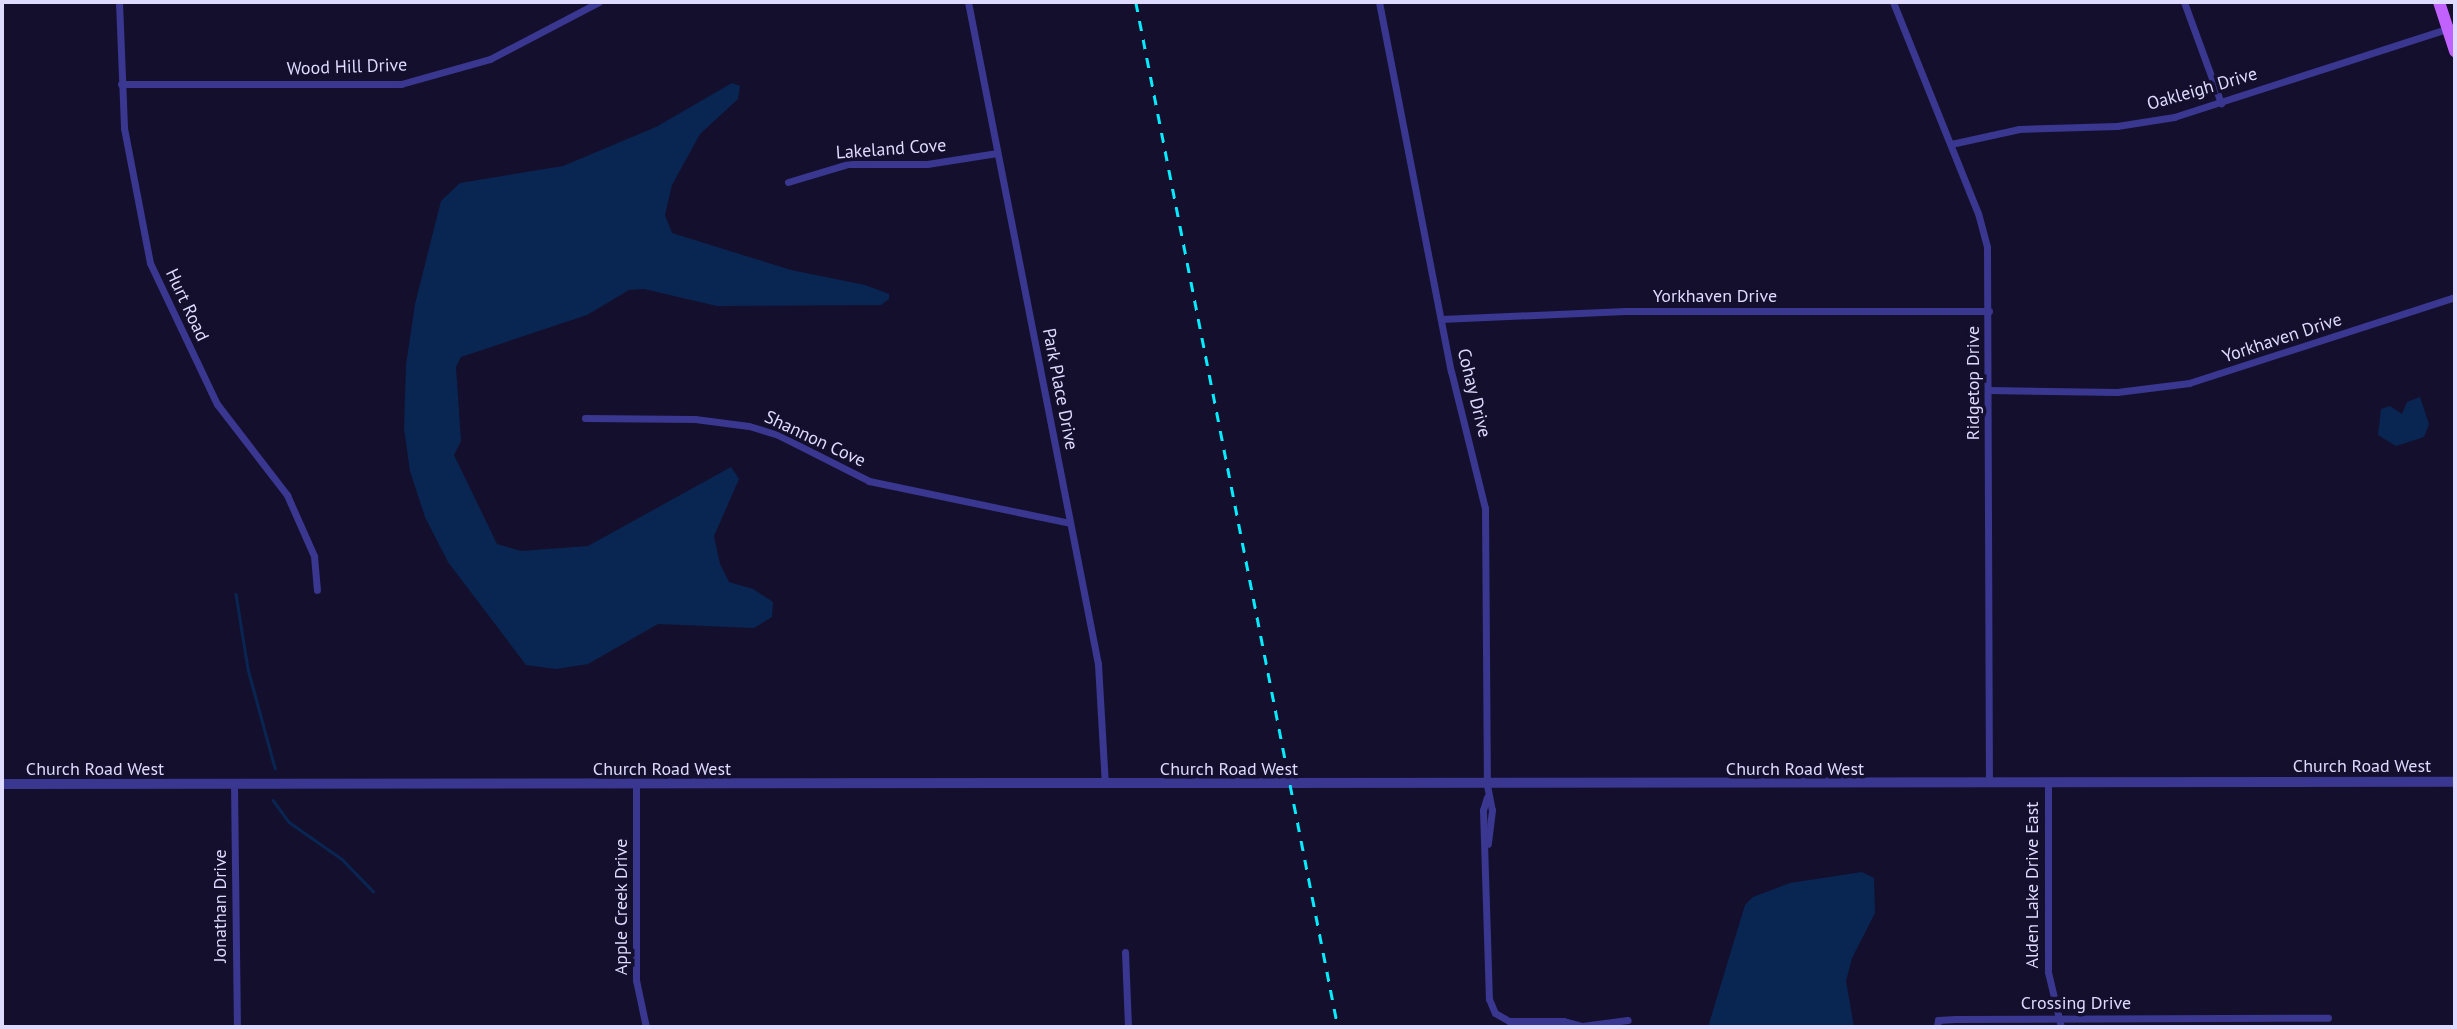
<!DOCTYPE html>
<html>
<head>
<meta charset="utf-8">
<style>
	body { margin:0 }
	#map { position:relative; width:2457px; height:1029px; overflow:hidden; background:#140f2d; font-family:"PT Sans",sans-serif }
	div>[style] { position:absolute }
	.water>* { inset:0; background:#092652 }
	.stream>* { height:2.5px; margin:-1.25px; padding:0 1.25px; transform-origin:1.25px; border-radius:1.25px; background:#092652 }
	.minor>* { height:7px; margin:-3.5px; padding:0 3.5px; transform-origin:3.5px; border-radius:3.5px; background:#39378f }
	.tertiary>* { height:10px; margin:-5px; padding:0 5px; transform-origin:5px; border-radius:5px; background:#39378f }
	.primary>* { height:12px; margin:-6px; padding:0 6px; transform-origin:6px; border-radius:6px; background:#c162ff }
	.rail>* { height:2.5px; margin-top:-1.25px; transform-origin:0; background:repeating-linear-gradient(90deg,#07ebff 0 10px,transparent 0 19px) }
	span { translate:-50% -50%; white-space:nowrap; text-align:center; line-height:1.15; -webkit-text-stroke:7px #140f2d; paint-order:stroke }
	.street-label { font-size:18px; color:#dfdbff }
	.frame { position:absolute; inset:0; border:4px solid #dfdbff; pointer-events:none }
</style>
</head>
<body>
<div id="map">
	<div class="water">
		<div style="clip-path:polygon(732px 83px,740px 86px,738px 99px,700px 134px,672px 185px,665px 215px,672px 233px,791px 270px,865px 285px,889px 294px,889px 299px,881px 305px,717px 306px,644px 289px,629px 290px,587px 315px,461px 357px,456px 367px,461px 441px,454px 455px,497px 544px,521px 551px,588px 546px,731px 467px,739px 479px,714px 536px,720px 564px,729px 582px,753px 589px,773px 602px,772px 617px,754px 628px,658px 624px,588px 664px,556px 669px,526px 665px,448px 562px,425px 517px,410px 471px,404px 429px,406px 365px,415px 304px,441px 201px,460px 183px,563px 166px,656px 127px)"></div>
		<div style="clip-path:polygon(2420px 397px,2429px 424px,2424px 437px,2396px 446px,2378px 435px,2381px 409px,2390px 406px,2402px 414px,2407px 402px)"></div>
		<div style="clip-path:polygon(1862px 872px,1874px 878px,1875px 913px,1852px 958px,1846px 981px,1854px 1027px,1708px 1027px,1745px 905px,1753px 897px,1790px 883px)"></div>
	</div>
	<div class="stream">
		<div style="left:236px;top:594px;width:76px;rotate:80.9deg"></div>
		<div style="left:248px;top:669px;width:103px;rotate:74.7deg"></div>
		<div style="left:273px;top:800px;width:27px;rotate:54deg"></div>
		<div style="left:289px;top:822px;width:65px;rotate:34.9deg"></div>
		<div style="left:342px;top:859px;width:45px;rotate:45.9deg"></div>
	</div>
	<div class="minor">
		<div style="left:119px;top:2px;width:126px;rotate:87.7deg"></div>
		<div style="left:124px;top:128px;width:137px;rotate:79.1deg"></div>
		<div style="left:150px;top:263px;width:156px;rotate:64.6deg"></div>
		<div style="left:217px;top:404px;width:115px;rotate:52.4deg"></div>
		<div style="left:287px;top:495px;width:67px;rotate:66.1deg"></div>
		<div style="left:314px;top:556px;width:34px;rotate:85deg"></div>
		<div style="left:968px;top:2px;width:675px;rotate:78.89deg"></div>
		<div style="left:1098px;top:664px;width:120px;rotate:86.7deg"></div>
		<div style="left:1379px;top:2px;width:376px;rotate:79deg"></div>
		<div style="left:1451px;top:371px;width:141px;rotate:76.1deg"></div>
		<div style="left:1485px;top:508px;width:277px;rotate:89.6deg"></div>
		<div style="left:1487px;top:785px;width:25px;rotate:79deg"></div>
		<div style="left:1492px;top:810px;width:34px;rotate:97deg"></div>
		<div style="left:1893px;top:2px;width:227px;rotate:68.1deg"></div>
		<div style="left:1978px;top:213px;width:35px;rotate:75deg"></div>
		<div style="left:1987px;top:247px;width:536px;rotate:89.79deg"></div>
		<div style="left:2184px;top:2px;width:108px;rotate:69.9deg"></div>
		<div style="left:121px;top:84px;width:280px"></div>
		<div style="left:401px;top:84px;width:92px;rotate:-15.7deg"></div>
		<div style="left:490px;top:59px;width:123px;rotate:-27.6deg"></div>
		<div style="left:1951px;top:144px;width:70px;rotate:-12.4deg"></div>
		<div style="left:2019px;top:129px;width:98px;rotate:-1.8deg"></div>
		<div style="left:2117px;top:126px;width:58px;rotate:-9deg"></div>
		<div style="left:2174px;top:117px;width:295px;rotate:-17.9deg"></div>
		<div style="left:788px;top:182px;width:63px;rotate:-16.7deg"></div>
		<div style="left:848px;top:164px;width:79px"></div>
		<div style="left:927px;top:164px;width:71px;rotate:-8.9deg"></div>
		<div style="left:1441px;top:319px;width:184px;rotate:-2.5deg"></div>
		<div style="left:1625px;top:311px;width:364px"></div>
		<div style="left:1988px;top:390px;width:129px;rotate:0.9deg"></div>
		<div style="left:2117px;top:392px;width:73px;rotate:-7.1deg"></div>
		<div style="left:2189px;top:383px;width:280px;rotate:-17.9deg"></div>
		<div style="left:585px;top:418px;width:110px;rotate:0.5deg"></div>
		<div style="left:695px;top:419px;width:54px;rotate:7.4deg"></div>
		<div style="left:749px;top:426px;width:30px;rotate:17deg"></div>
		<div style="left:778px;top:435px;width:102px;rotate:26.8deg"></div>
		<div style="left:869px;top:481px;width:205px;rotate:11.8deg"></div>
		<div style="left:2048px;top:783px;width:189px;rotate:90deg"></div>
		<div style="left:2048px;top:972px;width:57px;rotate:76.7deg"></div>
		<div style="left:234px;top:785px;width:242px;rotate:89.3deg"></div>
		<div style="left:636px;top:785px;width:195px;rotate:90deg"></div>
		<div style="left:636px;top:980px;width:48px;rotate:78deg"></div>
		<div style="left:1487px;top:797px;width:14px;rotate:107deg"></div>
		<div style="left:1483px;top:810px;width:189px;rotate:88.2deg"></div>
		<div style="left:1489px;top:999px;width:15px;rotate:67deg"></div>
		<div style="left:1495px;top:1013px;width:16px;rotate:30deg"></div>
		<div style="left:1509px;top:1021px;width:54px"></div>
		<div style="left:1563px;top:1021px;width:20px;rotate:15deg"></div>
		<div style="left:1582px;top:1026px;width:46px;rotate:-7.4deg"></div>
		<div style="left:1125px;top:952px;width:75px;rotate:87.7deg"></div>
		<div style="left:1937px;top:1027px;width:7px;rotate:-82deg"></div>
		<div style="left:1938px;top:1020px;width:17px;rotate:-3deg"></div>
		<div style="left:1955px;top:1019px;width:373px;rotate:-0.2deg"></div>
	</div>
	<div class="tertiary">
		<div style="left:2px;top:784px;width:2453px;rotate:-0.05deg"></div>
	</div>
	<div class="primary">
		<div style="left:2439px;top:2px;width:52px;rotate:71.9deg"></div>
	</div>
	<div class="rail">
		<div style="left:1136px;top:2px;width:1045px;rotate:78.85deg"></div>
	</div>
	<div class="street-label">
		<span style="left:347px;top:67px;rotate:-2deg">Wood Hill Drive</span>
		<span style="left:2202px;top:89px;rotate:-16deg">Oakleigh Drive</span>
		<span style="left:891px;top:149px;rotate:-4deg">Lakeland Cove</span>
		<span style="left:1715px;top:296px">Yorkhaven Drive</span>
		<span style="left:187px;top:305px;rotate:65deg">Hurt Road</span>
		<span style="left:2282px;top:338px;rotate:-18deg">Yorkhaven Drive</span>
		<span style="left:1973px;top:383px;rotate:-90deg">Ridgetop Drive</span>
		<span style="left:1060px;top:389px;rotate:79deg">Park Place Drive</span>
		<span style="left:1474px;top:393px;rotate:76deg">Cohay Drive</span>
		<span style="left:815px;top:439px;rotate:25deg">Shannon Cove</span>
		<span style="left:2362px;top:766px">Church Road West</span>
		<span style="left:95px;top:769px">Church Road West</span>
		<span style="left:662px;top:769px">Church Road West</span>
		<span style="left:1229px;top:769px">Church Road West</span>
		<span style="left:1795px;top:769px">Church Road West</span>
		<span style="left:2032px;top:885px;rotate:-90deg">Alden Lake Drive East</span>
		<span style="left:220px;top:906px;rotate:-90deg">Jonathan Drive</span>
		<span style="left:621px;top:907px;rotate:-90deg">Apple Creek Drive</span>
		<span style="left:2076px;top:1003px">Crossing Drive</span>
	</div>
	<div class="frame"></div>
</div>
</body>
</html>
